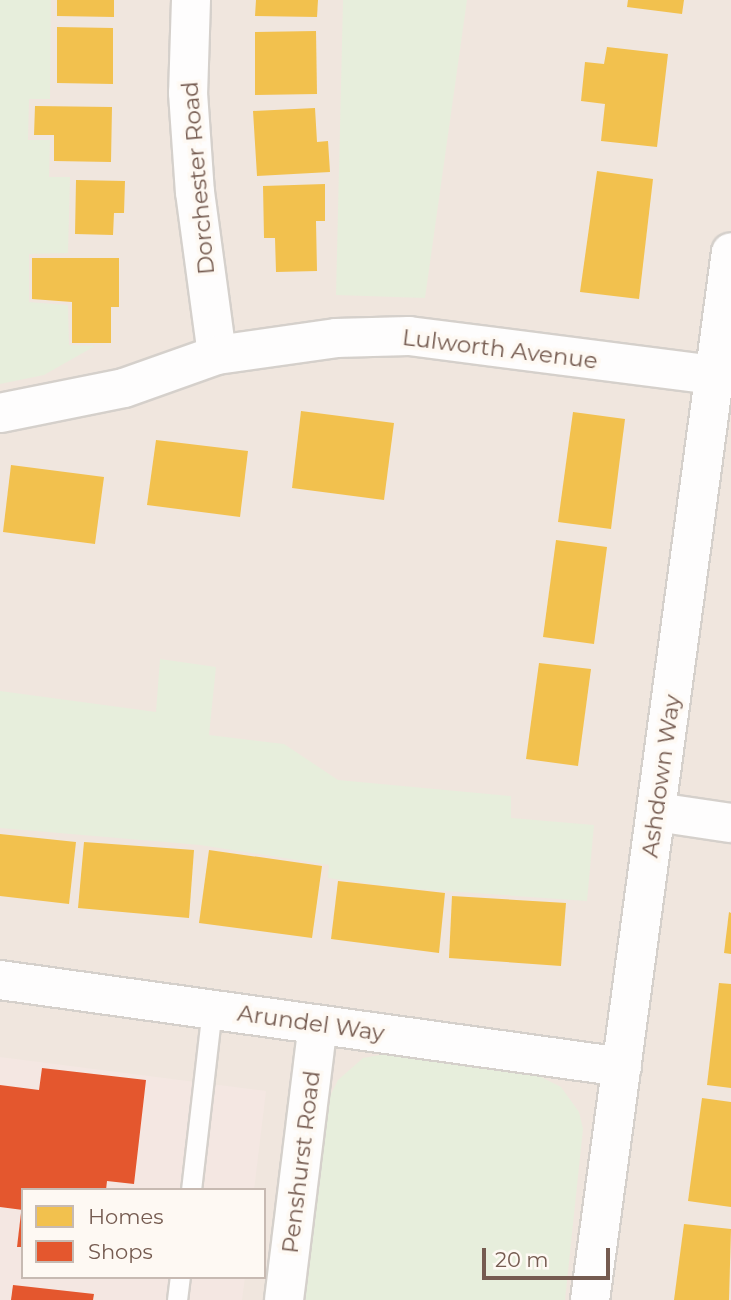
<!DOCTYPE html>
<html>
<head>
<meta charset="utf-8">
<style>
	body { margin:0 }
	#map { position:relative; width:731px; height:1300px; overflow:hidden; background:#f8f4f0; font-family:Montserrat,sans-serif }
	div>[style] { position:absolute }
	.residential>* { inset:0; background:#f0e6de }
	.commercial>* { inset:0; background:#f4e7e2 }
	.green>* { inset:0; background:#e7eedc }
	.homes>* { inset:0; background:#f2c14e }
	.shops>* { inset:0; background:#e4572e }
	.roads { filter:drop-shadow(2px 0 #d5d0cb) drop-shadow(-2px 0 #d5d0cb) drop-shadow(0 2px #d5d0cb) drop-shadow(0 -2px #d5d0cb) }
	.service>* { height:19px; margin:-9.5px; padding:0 9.5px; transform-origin:9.5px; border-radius:9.5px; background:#fefdfd }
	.minor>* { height:38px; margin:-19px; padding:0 19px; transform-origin:19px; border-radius:19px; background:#fefdfd }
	span { translate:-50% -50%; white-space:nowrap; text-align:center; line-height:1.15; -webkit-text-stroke:7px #fef9f3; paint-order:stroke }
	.street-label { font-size:23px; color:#755b50 }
	.legend { position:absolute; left:21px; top:1188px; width:245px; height:91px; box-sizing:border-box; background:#fef9f3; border:2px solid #c7bab2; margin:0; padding:9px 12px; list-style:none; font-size:21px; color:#755b50 }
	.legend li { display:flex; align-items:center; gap:14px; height:35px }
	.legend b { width:35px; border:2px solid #c7bab2 }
	.scale { position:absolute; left:482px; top:1248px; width:128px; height:32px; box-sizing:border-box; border:4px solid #755b50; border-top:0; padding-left:9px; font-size:21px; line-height:24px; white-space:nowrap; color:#755b50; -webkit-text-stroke:5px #fef9f3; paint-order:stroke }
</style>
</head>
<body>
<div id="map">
	<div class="residential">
		<div style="clip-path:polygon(evenodd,0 0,731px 0,731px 1300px,0 1300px,0 0,23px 1190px,264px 1190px,264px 1277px,23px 1277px,23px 1190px)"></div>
	</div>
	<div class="commercial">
		<div style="clip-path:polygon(0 1057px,266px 1091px,254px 1190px,23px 1190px,23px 1277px,245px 1277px,242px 1300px,0 1300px)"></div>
	</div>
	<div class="green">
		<div style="clip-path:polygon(0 0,51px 0,50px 99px,29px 99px,28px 140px,50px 140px,49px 177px,70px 177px,68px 253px,29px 254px,29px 302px,68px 305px,69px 345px,95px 346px,44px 375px,0 384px)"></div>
		<div style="clip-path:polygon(343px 0,467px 0,425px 298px,336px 295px)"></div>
		<div style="clip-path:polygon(160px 659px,216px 667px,209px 735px,284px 744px,338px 780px,511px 796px,511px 818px,594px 825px,587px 901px,401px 888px,328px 878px,329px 865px,200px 845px,0 828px,0 691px,156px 712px)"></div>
		<div style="clip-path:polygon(386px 1054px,539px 1076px,561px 1087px,579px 1112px,583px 1129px,565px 1300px,300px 1300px,327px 1102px,338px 1080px,363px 1058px)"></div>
	</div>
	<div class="homes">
		<div style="clip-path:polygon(57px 0,114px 0,114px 17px,57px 16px)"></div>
		<div style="clip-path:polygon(256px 0,318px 0,317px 17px,255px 16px)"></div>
		<div style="clip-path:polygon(628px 0,684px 0,682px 14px,627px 7px)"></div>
		<div style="clip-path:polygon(57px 27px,113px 28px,113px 84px,57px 83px)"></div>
		<div style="clip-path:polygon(316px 31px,317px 94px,255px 95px,255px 32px)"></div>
		<div style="clip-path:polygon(607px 47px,668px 54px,657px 147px,601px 141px,605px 104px,581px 101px,585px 62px,604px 64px)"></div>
		<div style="clip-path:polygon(35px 106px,112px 107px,111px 162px,54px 161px,54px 135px,34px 135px)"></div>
		<div style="clip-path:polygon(315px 108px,317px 142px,328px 141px,330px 172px,257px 176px,253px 111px)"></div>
		<div style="clip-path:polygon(597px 171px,653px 179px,639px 299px,580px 292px)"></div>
		<div style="clip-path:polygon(76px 180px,125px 181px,124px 213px,114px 213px,113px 235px,75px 234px)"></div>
		<div style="clip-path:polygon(325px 184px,325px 221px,316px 221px,317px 271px,276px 272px,275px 238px,264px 238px,263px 186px)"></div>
		<div style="clip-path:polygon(32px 258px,119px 258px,119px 307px,111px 307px,111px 343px,72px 343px,72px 302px,32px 299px)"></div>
		<div style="clip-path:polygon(301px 411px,394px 423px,384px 500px,292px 488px)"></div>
		<div style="clip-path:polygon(573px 412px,625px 419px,611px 529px,558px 522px)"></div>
		<div style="clip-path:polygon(156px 440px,248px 451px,240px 517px,147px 505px)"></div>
		<div style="clip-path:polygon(11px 465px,104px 477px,95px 544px,3px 532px)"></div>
		<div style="clip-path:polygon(556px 540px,607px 547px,594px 644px,543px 637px)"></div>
		<div style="clip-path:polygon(539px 663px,591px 669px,578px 766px,526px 759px)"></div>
		<div style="clip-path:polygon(0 834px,76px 842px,69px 904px,0 896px)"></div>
		<div style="clip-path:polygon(84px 842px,194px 850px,189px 918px,78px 908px)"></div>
		<div style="clip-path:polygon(209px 850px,322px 866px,312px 938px,199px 923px)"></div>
		<div style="clip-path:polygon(338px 881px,445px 893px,439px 953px,331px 939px)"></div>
		<div style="clip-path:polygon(452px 896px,566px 903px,561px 966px,449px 958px)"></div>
		<div style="clip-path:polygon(729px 912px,731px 913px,731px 954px,724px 953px)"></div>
		<div style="clip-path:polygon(719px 983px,731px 984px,731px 1088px,707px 1085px)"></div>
		<div style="clip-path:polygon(702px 1098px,731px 1102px,731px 1207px,688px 1201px)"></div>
		<div style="clip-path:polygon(684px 1224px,731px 1229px,729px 1300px,674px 1300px)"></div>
	</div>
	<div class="shops">
		<div style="clip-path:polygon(42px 1068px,146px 1080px,134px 1184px,107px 1181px,106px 1190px,23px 1190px,23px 1210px,0 1207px,0 1085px,39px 1090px)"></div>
		<div style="clip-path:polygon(21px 1213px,23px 1213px,23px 1247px,17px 1247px)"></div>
		<div style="clip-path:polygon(13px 1285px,94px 1294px,93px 1300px,11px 1300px)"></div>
	</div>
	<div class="roads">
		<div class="service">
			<div style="left:191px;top:1190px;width:182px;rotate:-83.4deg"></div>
			<div style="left:177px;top:1300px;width:23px;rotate:-83deg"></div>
		</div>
		<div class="minor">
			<div style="left:191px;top:0;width:93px;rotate:91.8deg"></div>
			<div style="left:188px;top:93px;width:99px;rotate:86deg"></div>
			<div style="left:195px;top:192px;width:164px;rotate:82.3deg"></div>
			<div style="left:0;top:413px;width:126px;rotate:-11.4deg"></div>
			<div style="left:124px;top:388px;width:99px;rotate:-19.5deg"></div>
			<div style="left:217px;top:355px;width:120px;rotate:-8.1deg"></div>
			<div style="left:336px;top:338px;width:73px;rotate:-1.6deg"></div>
			<div style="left:409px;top:336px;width:308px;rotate:7.3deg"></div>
			<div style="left:657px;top:812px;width:75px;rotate:8.5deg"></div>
			<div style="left:0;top:980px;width:628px;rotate:7.96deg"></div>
			<div style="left:284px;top:1300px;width:277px;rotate:-83deg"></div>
			<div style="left:590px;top:1300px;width:1057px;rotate:-82.34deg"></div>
		</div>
	</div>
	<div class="street-label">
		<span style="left:198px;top:178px;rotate:-95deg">Dorchester Road</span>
		<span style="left:500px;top:349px;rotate:7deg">Lulworth Avenue</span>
		<span style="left:661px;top:776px;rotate:-82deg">Ashdown Way</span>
		<span style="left:311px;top:1023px;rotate:8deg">Arundel Way</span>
		<span style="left:301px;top:1162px;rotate:-83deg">Penshurst Road</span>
	</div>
	<ul class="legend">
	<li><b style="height:19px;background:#f2c14e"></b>Homes</li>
	<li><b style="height:19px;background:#e4572e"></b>Shops</li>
	</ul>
	<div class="scale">20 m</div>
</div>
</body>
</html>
